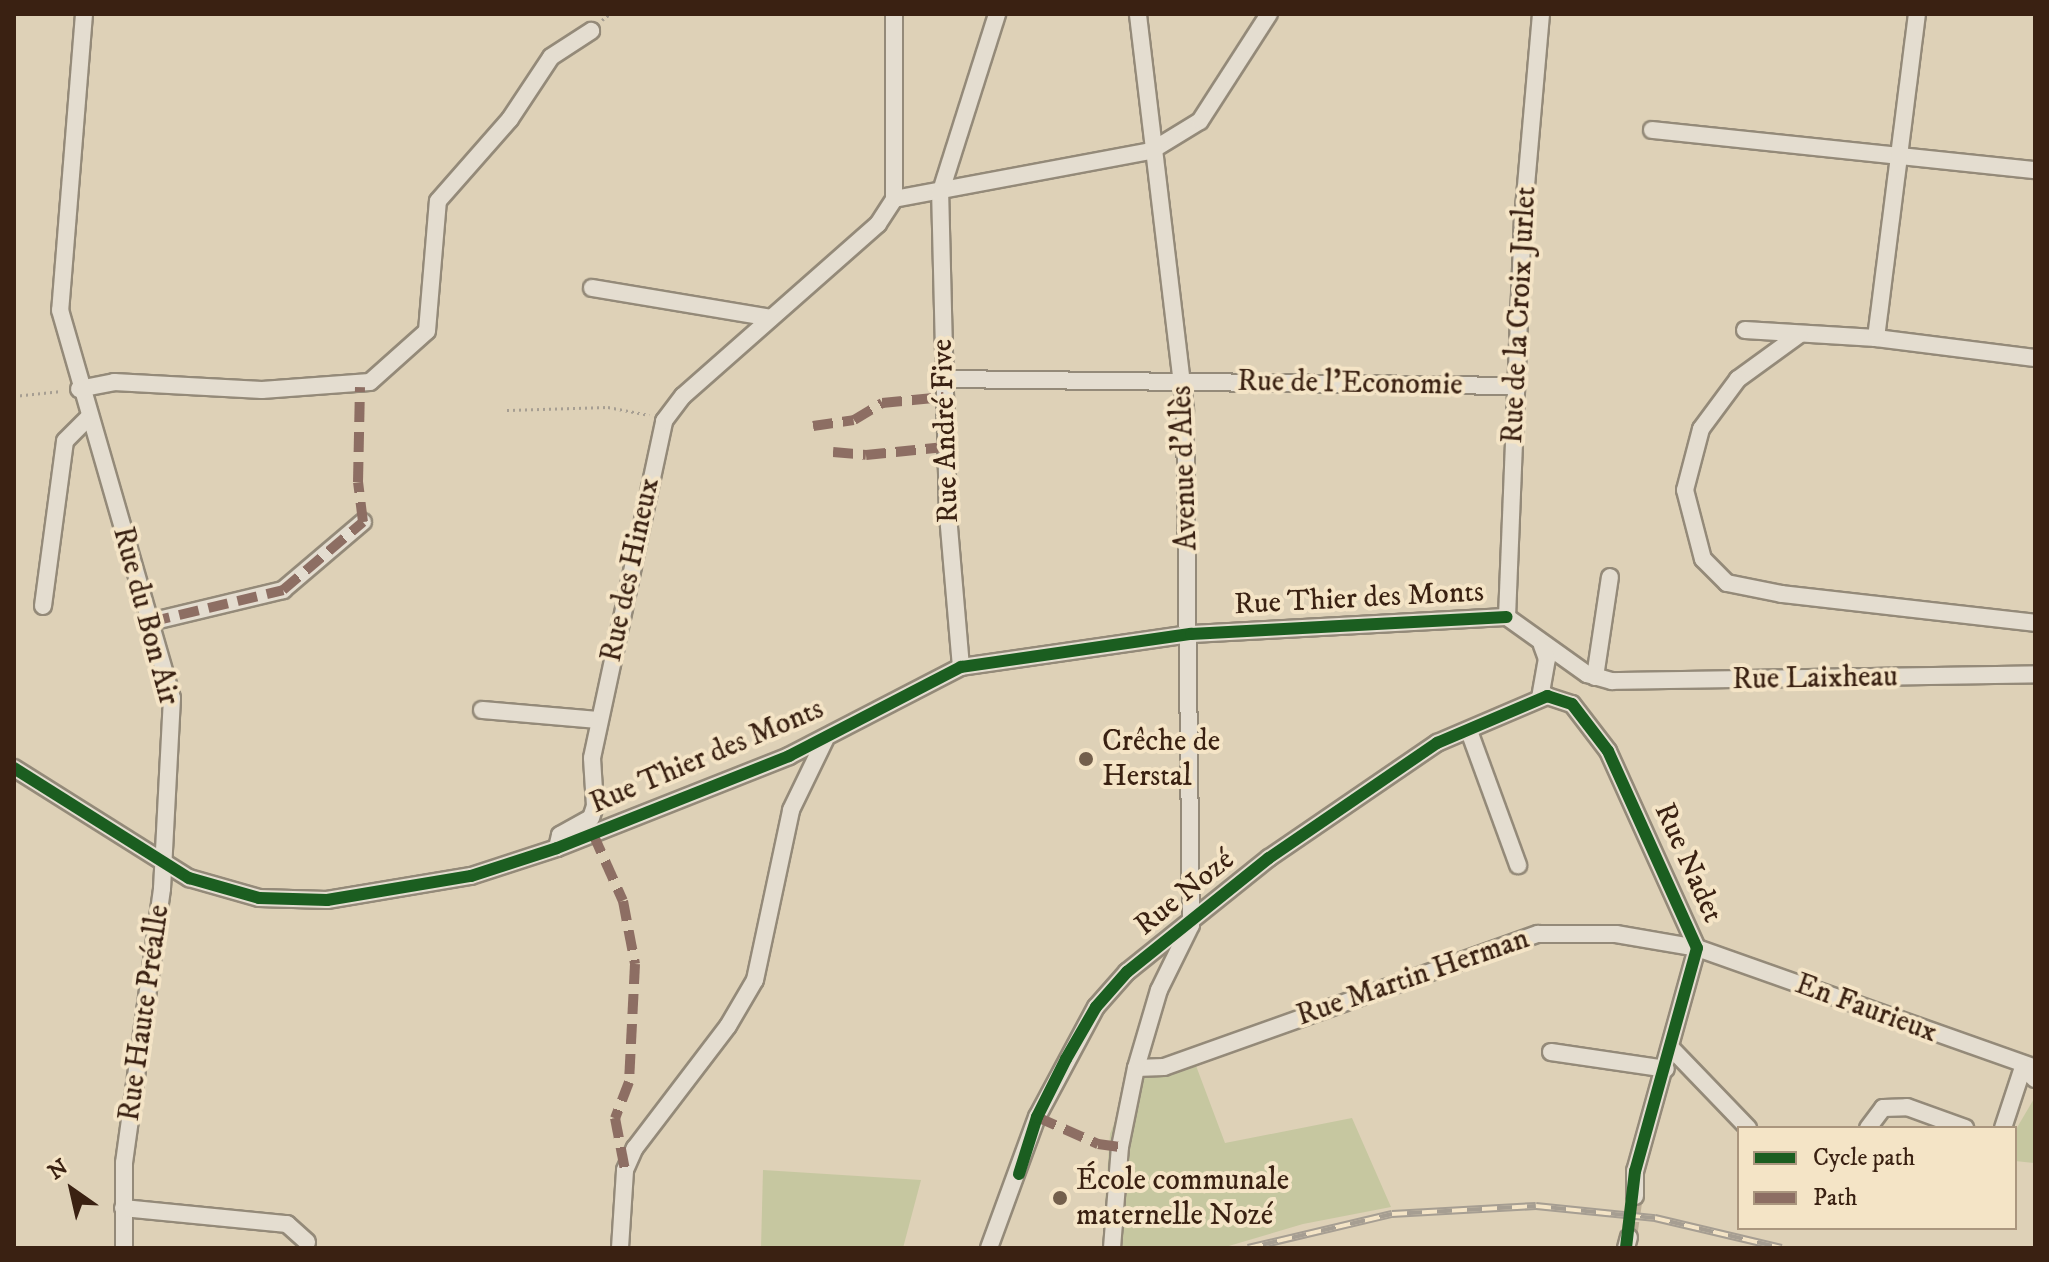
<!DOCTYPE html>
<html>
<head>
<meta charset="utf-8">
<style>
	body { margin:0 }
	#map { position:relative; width:2049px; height:1262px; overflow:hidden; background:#ded1b7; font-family:"IM FELL DW Pica",serif }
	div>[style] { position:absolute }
	.green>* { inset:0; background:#c6c7a0 }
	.minor-tunnel>* { height:16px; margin-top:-8px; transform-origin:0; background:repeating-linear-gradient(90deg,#bdae96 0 16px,transparent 0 24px) }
	.path>* { height:3px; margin-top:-1.5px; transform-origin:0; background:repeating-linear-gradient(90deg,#a69e92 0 2px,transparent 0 6px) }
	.roads { filter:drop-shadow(2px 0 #948a79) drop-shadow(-2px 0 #948a79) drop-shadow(0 2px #948a79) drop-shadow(0 -2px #948a79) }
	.minor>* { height:16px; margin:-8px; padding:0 8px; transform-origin:8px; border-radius:8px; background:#e4ddd0 }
	.rail>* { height:8px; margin-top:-4px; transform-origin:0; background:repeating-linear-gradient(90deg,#f4e4c6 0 15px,#a69e92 0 30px); box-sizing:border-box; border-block:2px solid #a69e92 }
	.quiet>* { height:10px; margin-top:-5px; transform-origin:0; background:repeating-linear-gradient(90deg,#8d6e63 0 20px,transparent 0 30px) }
	.cycleway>* { height:12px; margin:-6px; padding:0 6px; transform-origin:6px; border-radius:6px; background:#1b5e20 }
	.dots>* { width:22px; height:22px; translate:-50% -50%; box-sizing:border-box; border:4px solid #f4e4c6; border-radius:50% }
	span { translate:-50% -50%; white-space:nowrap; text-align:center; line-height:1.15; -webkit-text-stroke:8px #f4e4c6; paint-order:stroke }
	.street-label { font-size:30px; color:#3a2112 }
	.poi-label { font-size:30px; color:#3a2112 }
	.left { translate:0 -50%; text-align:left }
	.frame { position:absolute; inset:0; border:16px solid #3a2112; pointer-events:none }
	.legend { position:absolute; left:1737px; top:1126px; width:280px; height:104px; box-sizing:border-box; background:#f4e4c6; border:2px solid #aa967e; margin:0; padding:10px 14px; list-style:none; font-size:24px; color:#3a2112 }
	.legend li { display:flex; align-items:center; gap:16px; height:40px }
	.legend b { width:40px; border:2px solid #aa967e }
	.north { position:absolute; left:32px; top:1150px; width:80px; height:80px; -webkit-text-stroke:6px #f4e4c6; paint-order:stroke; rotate:326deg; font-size:22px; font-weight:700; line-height:32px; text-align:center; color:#3a2112 }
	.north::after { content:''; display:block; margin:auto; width:28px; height:36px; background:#3a2112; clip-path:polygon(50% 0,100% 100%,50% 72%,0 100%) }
</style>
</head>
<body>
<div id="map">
	<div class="green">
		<div style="clip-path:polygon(1192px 1055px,1225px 1143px,1352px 1118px,1391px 1207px,1303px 1224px,1222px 1248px,1102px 1248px,1110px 1134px,1136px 1068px)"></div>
		<div style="clip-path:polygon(2035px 1097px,2035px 1163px,2015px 1161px,2015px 1131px)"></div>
		<div style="clip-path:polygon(763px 1170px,921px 1180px,903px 1248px,761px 1248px)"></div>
	</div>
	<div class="minor-tunnel">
		<div style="left:1629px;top:1237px;width:41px;rotate:-81.7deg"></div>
	</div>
	<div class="path">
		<div style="left:602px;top:20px;width:10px;rotate:-37deg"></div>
		<div style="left:14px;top:396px;width:48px;rotate:-5.9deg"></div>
		<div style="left:507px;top:410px;width:101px;rotate:-1.7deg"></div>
		<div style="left:608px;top:407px;width:42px;rotate:11deg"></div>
	</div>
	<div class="roads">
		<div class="minor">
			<div style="left:84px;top:14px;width:297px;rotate:94.6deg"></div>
			<div style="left:60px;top:310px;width:404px;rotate:73.9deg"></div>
			<div style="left:172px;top:698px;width:191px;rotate:93deg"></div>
			<div style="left:162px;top:889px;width:277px;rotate:97.9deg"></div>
			<div style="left:124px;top:1163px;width:85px;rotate:90deg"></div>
			<div style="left:1652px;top:130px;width:385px;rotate:6deg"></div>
			<div style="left:894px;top:199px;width:261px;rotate:-10.6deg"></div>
			<div style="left:1151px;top:151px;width:57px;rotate:-31.5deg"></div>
			<div style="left:1200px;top:121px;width:127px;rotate:-57.2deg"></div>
			<div style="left:894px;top:199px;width:185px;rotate:-90deg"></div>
			<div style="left:592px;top:288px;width:181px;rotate:9.5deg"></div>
			<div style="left:1745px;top:330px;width:131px;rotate:3.5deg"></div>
			<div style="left:1876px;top:338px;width:160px;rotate:7.2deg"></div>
			<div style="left:1800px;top:334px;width:77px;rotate:144deg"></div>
			<div style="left:1738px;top:379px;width:62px;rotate:126.5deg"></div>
			<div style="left:1701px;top:429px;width:63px;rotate:104.7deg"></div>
			<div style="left:1685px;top:490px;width:71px;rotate:75.4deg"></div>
			<div style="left:1703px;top:559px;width:34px;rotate:45deg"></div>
			<div style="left:1727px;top:583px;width:56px;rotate:11.3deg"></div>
			<div style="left:1782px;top:594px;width:255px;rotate:6.5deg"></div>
			<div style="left:1876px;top:338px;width:327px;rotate:-82.8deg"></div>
			<div style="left:944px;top:379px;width:571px;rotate:0.7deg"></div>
			<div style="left:79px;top:389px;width:36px;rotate:-11deg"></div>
			<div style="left:114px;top:382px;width:148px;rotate:3.1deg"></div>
			<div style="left:262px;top:390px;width:108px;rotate:-4.2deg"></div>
			<div style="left:370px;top:382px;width:76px;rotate:-41.8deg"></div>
			<div style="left:427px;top:331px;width:130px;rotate:-85.2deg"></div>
			<div style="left:438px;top:201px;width:109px;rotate:-48.7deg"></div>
			<div style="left:510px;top:119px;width:74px;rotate:-56.5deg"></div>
			<div style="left:551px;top:57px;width:48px;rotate:-33deg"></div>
			<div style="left:43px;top:606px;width:166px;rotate:-82.4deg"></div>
			<div style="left:65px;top:441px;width:33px;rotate:-45deg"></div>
			<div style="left:1507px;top:617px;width:397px;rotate:-87.7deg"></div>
			<div style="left:1523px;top:220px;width:207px;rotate:-85deg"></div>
			<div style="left:1507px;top:617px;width:98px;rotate:35.5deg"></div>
			<div style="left:1587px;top:674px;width:26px;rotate:16deg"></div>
			<div style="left:1612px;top:681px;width:423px;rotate:-0.9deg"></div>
			<div style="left:150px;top:622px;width:137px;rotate:-13.5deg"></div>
			<div style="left:283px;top:590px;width:105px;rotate:-40.4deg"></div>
			<div style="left:961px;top:667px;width:153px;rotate:-94.9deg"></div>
			<div style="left:948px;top:515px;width:321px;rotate:-91.4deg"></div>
			<div style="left:940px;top:194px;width:189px;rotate:-72.4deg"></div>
			<div style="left:1595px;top:677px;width:101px;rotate:-81.5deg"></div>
			<div style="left:1540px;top:698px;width:40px;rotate:-80deg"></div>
			<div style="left:1547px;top:659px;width:15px;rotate:-110deg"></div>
			<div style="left:482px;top:710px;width:117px;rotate:4.9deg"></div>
			<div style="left:1469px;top:731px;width:143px;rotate:69.9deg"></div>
			<div style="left:14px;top:768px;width:207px;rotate:32.2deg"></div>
			<div style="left:189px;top:878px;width:73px;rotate:15.9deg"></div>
			<div style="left:259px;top:898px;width:68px;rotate:1.7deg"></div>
			<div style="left:327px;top:900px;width:146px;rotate:-9.5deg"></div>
			<div style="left:471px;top:876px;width:90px;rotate:-18deg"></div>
			<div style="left:557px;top:848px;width:250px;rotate:-21.6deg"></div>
			<div style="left:789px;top:756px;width:194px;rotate:-27.4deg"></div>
			<div style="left:961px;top:667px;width:232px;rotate:-8.2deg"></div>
			<div style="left:1191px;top:634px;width:316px;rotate:-3.1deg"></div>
			<div style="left:557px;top:848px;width:13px;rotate:-77deg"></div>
			<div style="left:560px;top:835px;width:35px;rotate:-29deg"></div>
			<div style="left:591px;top:818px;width:13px;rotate:-72deg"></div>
			<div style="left:595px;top:806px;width:48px;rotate:-93.6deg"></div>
			<div style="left:592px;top:758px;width:345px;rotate:-77.9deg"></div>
			<div style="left:664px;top:421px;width:31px;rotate:-53deg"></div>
			<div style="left:683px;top:396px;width:260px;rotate:-41.4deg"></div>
			<div style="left:878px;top:224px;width:30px;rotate:-57deg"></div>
			<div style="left:1672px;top:1049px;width:110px;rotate:46.1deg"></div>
			<div style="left:1551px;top:1052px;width:116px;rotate:8.4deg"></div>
			<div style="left:1136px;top:1068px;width:28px;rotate:-2deg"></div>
			<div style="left:1164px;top:1067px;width:397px;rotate:-19.6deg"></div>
			<div style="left:1538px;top:934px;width:78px"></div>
			<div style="left:1616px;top:934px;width:82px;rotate:9.8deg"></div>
			<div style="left:1697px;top:948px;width:359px;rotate:19.5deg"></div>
			<div style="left:1868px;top:1128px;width:25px;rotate:-53deg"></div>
			<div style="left:1883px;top:1108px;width:24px;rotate:-2deg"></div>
			<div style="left:1907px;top:1107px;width:62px;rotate:19.9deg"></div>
			<div style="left:2003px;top:1128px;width:64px;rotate:-71.8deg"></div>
			<div style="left:2023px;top:1067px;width:17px;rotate:45deg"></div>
			<div style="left:123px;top:1208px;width:165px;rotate:5.6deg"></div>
			<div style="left:287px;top:1224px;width:27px;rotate:42deg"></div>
			<div style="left:620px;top:1248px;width:78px;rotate:-86.3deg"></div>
			<div style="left:625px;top:1170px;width:24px;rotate:-66deg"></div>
			<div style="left:635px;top:1148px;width:153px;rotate:-52.7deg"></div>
			<div style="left:728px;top:1026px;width:53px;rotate:-59.6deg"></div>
			<div style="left:755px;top:980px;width:174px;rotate:-78deg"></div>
			<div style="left:791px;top:810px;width:78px;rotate:-64.1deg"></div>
			<div style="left:989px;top:1248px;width:140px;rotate:-69.9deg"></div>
			<div style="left:1037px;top:1117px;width:125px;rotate:-61.8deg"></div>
			<div style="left:1096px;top:1007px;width:47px;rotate:-48.5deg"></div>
			<div style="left:1127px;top:972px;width:182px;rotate:-38.8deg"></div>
			<div style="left:1269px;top:858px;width:204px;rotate:-34.4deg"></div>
			<div style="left:1437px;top:743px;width:120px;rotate:-23.1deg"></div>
			<div style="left:1547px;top:696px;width:26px;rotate:18deg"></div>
			<div style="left:1572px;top:704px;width:59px;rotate:52.5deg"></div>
			<div style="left:1608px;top:751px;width:216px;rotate:65.7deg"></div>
			<div style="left:1697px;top:948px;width:231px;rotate:105.5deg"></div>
			<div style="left:1635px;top:1171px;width:25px;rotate:90deg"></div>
			<div style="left:1112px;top:1248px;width:101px;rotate:-85.5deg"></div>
			<div style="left:1120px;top:1147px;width:81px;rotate:-78.6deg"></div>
			<div style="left:1136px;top:1068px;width:81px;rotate:-73.6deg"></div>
			<div style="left:1159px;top:990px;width:72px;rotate:-63.8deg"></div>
			<div style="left:1191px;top:925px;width:516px;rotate:-90.67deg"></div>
			<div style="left:1185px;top:409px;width:398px;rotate:-96.8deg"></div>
			<div style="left:1626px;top:1248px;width:11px;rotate:-75deg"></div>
		</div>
	</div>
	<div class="rail">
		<div style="left:1248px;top:1248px;width:148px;rotate:-13.3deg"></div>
		<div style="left:1392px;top:1214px;width:144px;rotate:-3.2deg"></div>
		<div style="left:1536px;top:1206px;width:120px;rotate:5.8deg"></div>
		<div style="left:1655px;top:1218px;width:130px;rotate:13.3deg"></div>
	</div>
	<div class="quiet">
		<div style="left:813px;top:426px;width:41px;rotate:-8.3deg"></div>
		<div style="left:854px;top:420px;width:33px;rotate:-31deg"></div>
		<div style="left:882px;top:403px;width:62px;rotate:-5.5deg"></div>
		<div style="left:833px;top:452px;width:33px;rotate:5deg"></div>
		<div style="left:866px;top:455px;width:79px;rotate:-5.8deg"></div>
		<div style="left:150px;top:622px;width:137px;rotate:-13.5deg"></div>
		<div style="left:283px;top:590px;width:105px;rotate:-40.4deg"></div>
		<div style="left:363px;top:522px;width:40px;rotate:-97.1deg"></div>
		<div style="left:358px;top:482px;width:95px;rotate:-88.8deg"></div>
		<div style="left:593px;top:834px;width:73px;rotate:65.9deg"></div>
		<div style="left:623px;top:901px;width:64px;rotate:79.2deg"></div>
		<div style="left:635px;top:964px;width:118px;rotate:92.9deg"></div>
		<div style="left:629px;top:1082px;width:39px;rotate:111deg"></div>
		<div style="left:615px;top:1118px;width:53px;rotate:79.1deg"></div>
		<div style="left:1037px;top:1117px;width:67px;rotate:23.9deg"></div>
		<div style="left:1098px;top:1144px;width:22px;rotate:8deg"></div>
	</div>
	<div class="cycleway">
		<div style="left:14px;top:768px;width:207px;rotate:32.2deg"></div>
		<div style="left:189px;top:878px;width:73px;rotate:15.9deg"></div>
		<div style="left:259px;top:898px;width:68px;rotate:1.7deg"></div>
		<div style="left:327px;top:900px;width:146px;rotate:-9.5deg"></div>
		<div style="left:471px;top:876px;width:90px;rotate:-18deg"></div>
		<div style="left:557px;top:848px;width:250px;rotate:-21.6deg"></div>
		<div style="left:789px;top:756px;width:194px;rotate:-27.4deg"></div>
		<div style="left:961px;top:667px;width:232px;rotate:-8.2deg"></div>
		<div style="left:1191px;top:634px;width:316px;rotate:-3.1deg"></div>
		<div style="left:1019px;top:1174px;width:60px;rotate:-72.5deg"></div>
		<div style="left:1037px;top:1117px;width:65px;rotate:-63.4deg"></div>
		<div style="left:1066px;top:1059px;width:60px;rotate:-60deg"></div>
		<div style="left:1096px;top:1007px;width:47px;rotate:-48.5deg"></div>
		<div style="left:1127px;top:972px;width:182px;rotate:-38.8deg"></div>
		<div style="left:1269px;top:858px;width:204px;rotate:-34.4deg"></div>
		<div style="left:1437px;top:743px;width:120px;rotate:-23.1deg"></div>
		<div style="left:1547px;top:696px;width:26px;rotate:18deg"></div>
		<div style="left:1572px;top:704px;width:59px;rotate:52.5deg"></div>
		<div style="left:1608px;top:751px;width:216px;rotate:65.7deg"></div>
		<div style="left:1697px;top:948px;width:231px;rotate:105.5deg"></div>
		<div style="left:1635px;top:1171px;width:78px;rotate:96.7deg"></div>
	</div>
	<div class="dots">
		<div style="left:1086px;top:759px;background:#735f4c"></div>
		<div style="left:1060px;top:1198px;background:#735f4c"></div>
	</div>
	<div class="street-label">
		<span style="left:1520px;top:315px;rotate:-87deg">Rue de la Croix Jurlet</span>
		<span style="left:1350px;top:384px;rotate:1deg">Rue de l'Economie</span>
		<span style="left:946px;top:431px;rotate:-92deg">Rue André Five</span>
		<span style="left:1185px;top:468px;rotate:-92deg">Avenue d'Alès</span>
		<span style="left:631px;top:570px;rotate:-78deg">Rue des Hineux</span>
		<span style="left:1359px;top:599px;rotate:-3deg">Rue Thier des Monts</span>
		<span style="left:145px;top:616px;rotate:75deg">Rue du Bon Air</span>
		<span style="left:1815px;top:679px;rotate:-1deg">Rue Laixheau</span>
		<span style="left:707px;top:757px;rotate:-23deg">Rue Thier des Monts</span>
		<span style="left:1688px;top:863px;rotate:66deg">Rue Nadet</span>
		<span style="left:1185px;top:893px;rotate:-39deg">Rue Nozé</span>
		<span style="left:1413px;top:978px;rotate:-19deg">Rue Martin Herman</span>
		<span style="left:1866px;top:1009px;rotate:20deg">En Faurieux</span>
		<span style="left:145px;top:1013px;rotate:-82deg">Rue Haute Préalle</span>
	</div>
	<div class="poi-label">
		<span class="left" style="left:1102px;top:759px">Crêche de<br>Herstal</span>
		<span class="left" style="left:1076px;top:1198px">École communale<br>maternelle Nozé</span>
	</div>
	<div class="frame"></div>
	<ul class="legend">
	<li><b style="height:10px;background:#1b5e20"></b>Cycle path</li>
	<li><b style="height:10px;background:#8d6e63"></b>Path</li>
	</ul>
	<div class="north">N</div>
</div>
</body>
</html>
